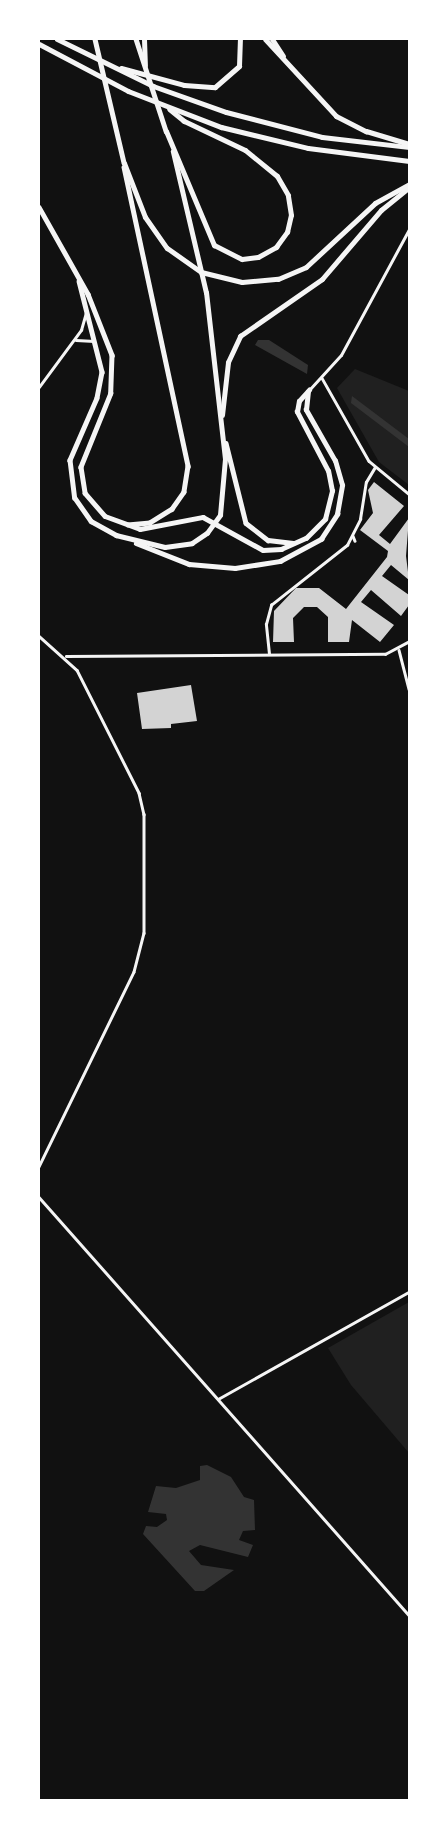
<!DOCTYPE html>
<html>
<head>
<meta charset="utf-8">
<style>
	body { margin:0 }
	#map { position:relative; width:448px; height:1839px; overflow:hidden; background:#111; font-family:Overpass,sans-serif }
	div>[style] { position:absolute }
	.green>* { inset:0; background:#202020 }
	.water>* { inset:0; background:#333 }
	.building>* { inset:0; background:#d3d3d3 }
	.minor>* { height:2.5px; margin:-1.25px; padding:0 1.25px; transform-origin:1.25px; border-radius:1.25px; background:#f5f5f5 }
	.tertiary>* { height:3px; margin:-1.5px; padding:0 1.5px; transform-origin:1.5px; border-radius:1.5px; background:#f5f5f5 }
	.primary>* { height:4.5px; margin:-2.25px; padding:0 2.25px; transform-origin:2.25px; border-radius:2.25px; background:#f5f5f5 }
	.trunk>* { height:4.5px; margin:-2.25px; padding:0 2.25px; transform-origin:2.25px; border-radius:2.25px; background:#f5f5f5 }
	.motorway>* { height:5px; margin:-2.5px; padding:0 2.5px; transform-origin:2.5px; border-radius:2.5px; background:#f5f5f5 }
	span { translate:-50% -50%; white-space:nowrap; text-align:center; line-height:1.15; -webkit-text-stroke:5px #fff; paint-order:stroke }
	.frame { position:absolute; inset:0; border:40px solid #fff; pointer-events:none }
</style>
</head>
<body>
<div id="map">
	<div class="green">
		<div style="clip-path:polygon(355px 369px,409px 391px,409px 485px,379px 462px,337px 388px)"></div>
		<div style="clip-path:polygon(409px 1302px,409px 1453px,351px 1385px,328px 1348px)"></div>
	</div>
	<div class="water">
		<div style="clip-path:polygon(258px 340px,269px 340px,308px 365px,307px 374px,255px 345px)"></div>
		<div style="clip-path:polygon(352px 396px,409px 439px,409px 447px,351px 403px)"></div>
		<div style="clip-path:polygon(207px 1465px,231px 1477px,244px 1497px,254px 1500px,255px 1530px,243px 1531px,239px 1540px,253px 1545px,248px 1557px,200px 1545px,189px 1551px,201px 1565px,234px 1570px,204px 1591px,195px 1591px,143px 1534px,146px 1526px,157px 1527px,167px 1520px,166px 1514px,148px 1512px,156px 1486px,176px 1488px,200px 1480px,200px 1466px)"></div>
	</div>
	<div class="building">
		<div style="clip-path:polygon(374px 482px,404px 506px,379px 535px,390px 544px,409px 518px,406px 556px,409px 580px,391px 565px,382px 576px,409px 595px,409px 605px,401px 616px,371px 590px,361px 602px,394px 625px,380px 642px,352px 620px,349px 642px,328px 642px,328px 617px,317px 607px,304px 607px,293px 618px,294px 642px,273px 642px,274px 611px,296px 588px,319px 588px,346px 609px,387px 557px,388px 551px,360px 530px,373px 513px,368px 490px)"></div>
		<div style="clip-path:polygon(191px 685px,197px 721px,171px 724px,171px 728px,142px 729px,137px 693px)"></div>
	</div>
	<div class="minor">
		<div style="left:76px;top:340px;width:18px;rotate:3deg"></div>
		<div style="left:322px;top:378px;width:95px;rotate:60.5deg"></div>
		<div style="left:369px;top:461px;width:52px;rotate:39.5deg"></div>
		<div style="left:39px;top:387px;width:71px;rotate:-53.6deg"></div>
		<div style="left:81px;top:330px;width:18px;rotate:-74deg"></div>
		<div style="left:353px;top:536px;width:5px;rotate:68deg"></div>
		<div style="left:39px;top:636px;width:51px;rotate:41.8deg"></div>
		<div style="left:77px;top:670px;width:138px;rotate:63.2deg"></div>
		<div style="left:139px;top:793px;width:22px;rotate:77deg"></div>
		<div style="left:144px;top:814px;width:119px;rotate:90deg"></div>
		<div style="left:144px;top:933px;width:40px;rotate:104.4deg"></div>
		<div style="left:134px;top:972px;width:217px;rotate:116deg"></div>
		<div style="left:399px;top:650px;width:40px;rotate:75.6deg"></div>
		<div style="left:269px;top:654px;width:30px;rotate:-96deg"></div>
		<div style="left:266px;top:624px;width:20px;rotate:-75deg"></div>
		<div style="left:271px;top:605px;width:97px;rotate:-38.3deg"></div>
		<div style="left:347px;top:545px;width:29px;rotate:-63deg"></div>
		<div style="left:360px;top:519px;width:37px;rotate:-81deg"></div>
		<div style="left:366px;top:482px;width:17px;rotate:-59deg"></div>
		<div style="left:66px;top:656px;width:319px;rotate:-0.4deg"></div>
		<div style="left:385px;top:654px;width:27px;rotate:-28deg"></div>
		<div style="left:39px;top:1197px;width:558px;rotate:48.49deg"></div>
		<div style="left:218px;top:1399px;width:219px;rotate:-29.3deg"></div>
	</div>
	<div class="tertiary">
		<div style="left:309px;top:390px;width:47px;rotate:-47.6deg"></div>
		<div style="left:341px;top:355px;width:143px;rotate:-61.6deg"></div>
	</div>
	<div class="primary">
		<div style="left:124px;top:167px;width:306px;rotate:77.9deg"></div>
		<div style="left:188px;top:466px;width:26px;rotate:99deg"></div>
		<div style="left:184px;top:492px;width:21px;rotate:125deg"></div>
		<div style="left:172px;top:509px;width:26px;rotate:148deg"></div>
		<div style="left:150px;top:523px;width:22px;rotate:175deg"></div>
		<div style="left:39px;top:207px;width:100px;rotate:60.6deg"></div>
		<div style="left:88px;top:294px;width:66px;rotate:68.5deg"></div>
		<div style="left:112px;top:355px;width:38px;rotate:92deg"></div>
		<div style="left:111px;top:393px;width:80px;rotate:112.1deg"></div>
		<div style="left:81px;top:467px;width:26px;rotate:81deg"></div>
		<div style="left:85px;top:493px;width:30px;rotate:49deg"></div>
		<div style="left:105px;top:516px;width:37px;rotate:20deg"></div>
		<div style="left:140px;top:529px;width:64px;rotate:-10.8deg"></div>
		<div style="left:203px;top:517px;width:68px;rotate:28.8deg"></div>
		<div style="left:263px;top:550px;width:18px;rotate:-3deg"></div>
		<div style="left:281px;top:549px;width:27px;rotate:-24deg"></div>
		<div style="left:306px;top:538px;width:27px;rotate:-45deg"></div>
		<div style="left:325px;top:519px;width:29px;rotate:-76deg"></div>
		<div style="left:332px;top:491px;width:20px;rotate:-101deg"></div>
		<div style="left:328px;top:471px;width:67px;rotate:-117.7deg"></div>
		<div style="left:297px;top:412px;width:11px;rotate:-80deg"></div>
		<div style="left:299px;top:401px;width:15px;rotate:-48deg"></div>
		<div style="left:79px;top:281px;width:94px;rotate:75.8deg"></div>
		<div style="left:102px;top:372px;width:26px;rotate:101deg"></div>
		<div style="left:97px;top:398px;width:68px;rotate:113.5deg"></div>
		<div style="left:70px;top:460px;width:38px;rotate:83deg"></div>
		<div style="left:75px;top:498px;width:28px;rotate:55deg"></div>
		<div style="left:91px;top:521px;width:29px;rotate:29deg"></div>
		<div style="left:116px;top:535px;width:50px;rotate:13.8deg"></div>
		<div style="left:165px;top:547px;width:27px;rotate:-8deg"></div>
		<div style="left:192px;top:543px;width:18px;rotate:-34deg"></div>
		<div style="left:207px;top:533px;width:22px;rotate:-54deg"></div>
		<div style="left:220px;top:515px;width:56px;rotate:-84.9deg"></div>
		<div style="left:225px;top:459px;width:167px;rotate:-96.5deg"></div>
		<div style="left:206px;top:293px;width:145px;rotate:-103.2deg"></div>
		<div style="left:226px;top:443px;width:82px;rotate:76deg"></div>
		<div style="left:246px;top:523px;width:28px;rotate:38deg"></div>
		<div style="left:268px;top:540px;width:25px;rotate:7deg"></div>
		<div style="left:136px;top:543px;width:57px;rotate:21.6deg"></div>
		<div style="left:189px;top:564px;width:46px;rotate:5deg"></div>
		<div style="left:235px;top:568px;width:46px;rotate:-8.8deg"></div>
		<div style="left:280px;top:561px;width:47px;rotate:-28.2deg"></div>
		<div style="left:321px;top:539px;width:30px;rotate:-57deg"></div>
		<div style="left:337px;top:514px;width:29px;rotate:-80deg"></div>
		<div style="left:342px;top:485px;width:25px;rotate:-106deg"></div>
		<div style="left:335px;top:461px;width:59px;rotate:-119.6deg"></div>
		<div style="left:306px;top:410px;width:18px;rotate:-84deg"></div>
	</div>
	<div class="trunk">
		<div style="left:95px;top:39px;width:127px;rotate:76.8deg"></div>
		<div style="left:136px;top:39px;width:97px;rotate:71.9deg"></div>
	</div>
	<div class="motorway">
		<div style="left:57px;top:39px;width:107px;rotate:26.1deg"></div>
		<div style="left:153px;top:86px;width:77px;rotate:19.6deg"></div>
		<div style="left:226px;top:112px;width:99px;rotate:14.6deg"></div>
		<div style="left:322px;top:137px;width:88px;rotate:6.6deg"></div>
		<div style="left:144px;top:39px;width:26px;rotate:88deg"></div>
		<div style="left:265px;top:39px;width:105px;rotate:47.3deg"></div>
		<div style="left:336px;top:116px;width:34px;rotate:27deg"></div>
		<div style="left:366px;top:131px;width:45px;rotate:16.8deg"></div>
		<div style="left:272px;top:39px;width:20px;rotate:57deg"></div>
		<div style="left:39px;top:44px;width:101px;rotate:27.8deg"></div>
		<div style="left:128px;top:91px;width:100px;rotate:21.2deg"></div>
		<div style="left:221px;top:127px;width:89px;rotate:13.6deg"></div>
		<div style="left:308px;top:148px;width:102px;rotate:7.3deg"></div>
		<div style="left:121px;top:68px;width:65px;rotate:15.1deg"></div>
		<div style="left:184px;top:85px;width:31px;rotate:4deg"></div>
		<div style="left:215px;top:87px;width:32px;rotate:-41deg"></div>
		<div style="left:239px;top:66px;width:27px;rotate:-88deg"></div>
		<div style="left:166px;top:131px;width:124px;rotate:67.2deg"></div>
		<div style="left:214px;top:245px;width:31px;rotate:27deg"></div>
		<div style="left:242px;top:259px;width:16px;rotate:-7deg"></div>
		<div style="left:258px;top:257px;width:21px;rotate:-29deg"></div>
		<div style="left:276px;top:247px;width:19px;rotate:-54deg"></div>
		<div style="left:287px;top:232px;width:17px;rotate:-77deg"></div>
		<div style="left:291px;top:215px;width:20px;rotate:-99deg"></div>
		<div style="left:288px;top:195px;width:22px;rotate:-120deg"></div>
		<div style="left:277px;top:176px;width:41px;rotate:-140.9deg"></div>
		<div style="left:245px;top:150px;width:68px;rotate:-154.6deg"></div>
		<div style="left:184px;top:121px;width:19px;rotate:-141deg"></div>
		<div style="left:124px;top:163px;width:58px;rotate:68.7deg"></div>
		<div style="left:145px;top:217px;width:38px;rotate:55deg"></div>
		<div style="left:167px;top:248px;width:42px;rotate:35.2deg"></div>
		<div style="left:201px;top:272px;width:42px;rotate:13.7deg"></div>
		<div style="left:242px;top:282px;width:36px;rotate:-5deg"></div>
		<div style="left:278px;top:279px;width:30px;rotate:-23deg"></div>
		<div style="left:306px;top:267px;width:94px;rotate:-42.8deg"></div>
		<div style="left:375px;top:203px;width:39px;rotate:-29deg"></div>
		<div style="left:222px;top:415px;width:53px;rotate:-83.5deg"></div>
		<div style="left:228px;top:362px;width:29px;rotate:-65deg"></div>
		<div style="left:240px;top:336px;width:100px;rotate:-34.8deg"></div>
		<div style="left:322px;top:279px;width:91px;rotate:-49.5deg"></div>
		<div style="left:381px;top:210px;width:36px;rotate:-39deg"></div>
	</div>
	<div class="frame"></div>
</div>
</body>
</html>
